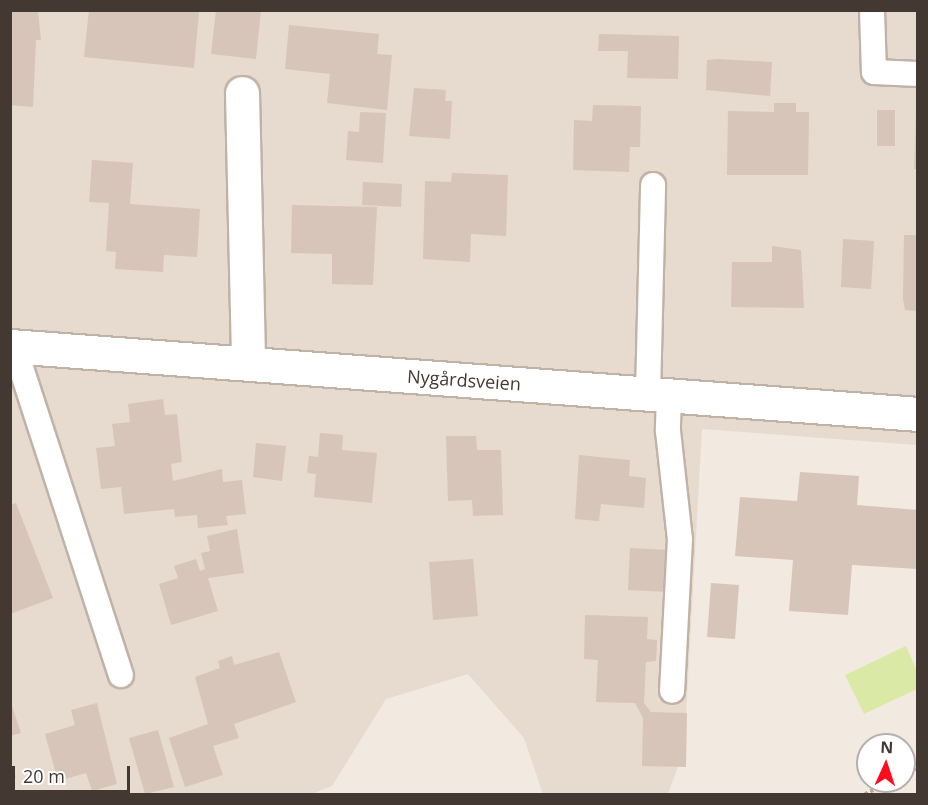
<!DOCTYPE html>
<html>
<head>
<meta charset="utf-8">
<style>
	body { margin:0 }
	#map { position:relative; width:928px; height:805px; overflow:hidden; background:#f2e9e1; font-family:"Open Sans",sans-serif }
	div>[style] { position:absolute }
	.residential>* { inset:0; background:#e7dacf }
	.green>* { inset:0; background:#daeaa6 }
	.building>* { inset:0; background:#d7c5b9 }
	.path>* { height:4px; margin-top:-2px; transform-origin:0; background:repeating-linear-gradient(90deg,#c1a794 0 3px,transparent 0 6px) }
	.roads { filter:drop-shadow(2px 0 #c1b2a6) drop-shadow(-2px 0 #c1b2a6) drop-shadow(0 2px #c1b2a6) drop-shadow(0 -2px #c1b2a6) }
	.lane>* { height:24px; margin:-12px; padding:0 12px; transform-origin:12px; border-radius:12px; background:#fff }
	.street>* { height:33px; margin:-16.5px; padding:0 16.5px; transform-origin:16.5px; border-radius:16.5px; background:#fff }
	span { translate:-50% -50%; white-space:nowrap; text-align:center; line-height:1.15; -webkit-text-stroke:4.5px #fff; paint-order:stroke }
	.street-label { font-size:18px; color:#443932 }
	.frame { position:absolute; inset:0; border:12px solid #443932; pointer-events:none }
	.north { position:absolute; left:856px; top:733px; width:60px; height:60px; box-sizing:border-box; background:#fff; border:2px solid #b4b0ad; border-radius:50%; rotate:3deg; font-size:16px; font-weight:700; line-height:24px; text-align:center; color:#443932 }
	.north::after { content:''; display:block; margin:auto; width:21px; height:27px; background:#ff0b1b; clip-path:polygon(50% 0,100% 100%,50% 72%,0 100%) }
	.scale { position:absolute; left:12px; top:766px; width:118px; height:27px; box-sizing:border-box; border:3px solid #443932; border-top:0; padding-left:8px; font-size:18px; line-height:21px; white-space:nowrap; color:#443932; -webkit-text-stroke:4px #fff; paint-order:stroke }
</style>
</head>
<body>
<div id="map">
	<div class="residential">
		<div style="clip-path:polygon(10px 11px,917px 11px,917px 445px,702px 429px,684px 750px,668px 794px,543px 794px,524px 738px,468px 674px,386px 699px,332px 786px,311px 794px,11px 794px)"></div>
	</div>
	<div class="green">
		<div style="clip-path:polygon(906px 646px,917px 671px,917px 689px,864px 714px,845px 675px)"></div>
	</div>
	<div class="building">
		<div style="clip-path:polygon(10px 10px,38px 11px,41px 40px,36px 40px,33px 107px,10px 105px)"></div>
		<div style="clip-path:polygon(89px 10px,199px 12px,194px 68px,84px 57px)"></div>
		<div style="clip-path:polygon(216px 10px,261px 10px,256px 59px,211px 54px)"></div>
		<div style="clip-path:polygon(289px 25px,379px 34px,377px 54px,392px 55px,387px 110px,327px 103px,330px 74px,285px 69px)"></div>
		<div style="clip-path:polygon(599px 34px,679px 36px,678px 79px,627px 78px,628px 51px,598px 51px)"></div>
		<div style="clip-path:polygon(717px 59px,772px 62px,770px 96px,706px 90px,707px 60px)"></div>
		<div style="clip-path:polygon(414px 88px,446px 90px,445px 101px,452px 101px,450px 139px,409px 136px)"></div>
		<div style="clip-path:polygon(774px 103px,796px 103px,796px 112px,809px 112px,808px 175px,727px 175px,728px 111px,774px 112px)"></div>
		<div style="clip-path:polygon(593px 105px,641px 106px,640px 147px,630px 147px,629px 172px,573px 170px,574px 120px,592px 121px)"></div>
		<div style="clip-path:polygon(877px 110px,895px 110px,895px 146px,877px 146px)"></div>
		<div style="clip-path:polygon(360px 112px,386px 113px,383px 163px,346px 160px,348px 131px,359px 132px)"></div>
		<div style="clip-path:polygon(916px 118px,918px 118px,918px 169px,914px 169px)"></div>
		<div style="clip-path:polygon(92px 160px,133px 163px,130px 204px,200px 209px,197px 257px,164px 255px,163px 272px,115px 269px,116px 252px,106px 251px,109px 203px,89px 202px)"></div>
		<div style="clip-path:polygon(452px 173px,508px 175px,506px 236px,471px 234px,470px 262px,423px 259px,425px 181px,451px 182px)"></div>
		<div style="clip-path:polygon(363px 182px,402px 184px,401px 207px,362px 205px)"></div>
		<div style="clip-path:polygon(292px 205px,377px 207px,373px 285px,332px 284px,332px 254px,291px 253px)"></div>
		<div style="clip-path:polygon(904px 235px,918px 235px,918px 311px,905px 310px,903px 299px)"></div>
		<div style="clip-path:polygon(843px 239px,874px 241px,871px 289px,841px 287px)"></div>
		<div style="clip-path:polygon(772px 246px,801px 250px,804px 308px,731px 307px,732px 262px,772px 262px)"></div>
		<div style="clip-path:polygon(163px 399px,165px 415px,177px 414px,182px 462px,171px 464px,173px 481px,222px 469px,223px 482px,242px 480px,246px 514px,226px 516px,228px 525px,198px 528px,197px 515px,175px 517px,174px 509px,124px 514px,121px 487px,101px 489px,96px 448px,115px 446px,112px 424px,130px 422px,128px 404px)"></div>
		<div style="clip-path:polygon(320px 433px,343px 435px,342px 450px,377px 453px,372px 503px,314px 497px,316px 474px,307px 473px,309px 456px,318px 457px)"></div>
		<div style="clip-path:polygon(446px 436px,476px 436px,477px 450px,501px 450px,503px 515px,473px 516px,472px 500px,448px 501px)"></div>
		<div style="clip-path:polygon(256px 443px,286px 446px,282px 481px,253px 477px)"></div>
		<div style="clip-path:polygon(579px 455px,630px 460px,629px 476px,646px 478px,644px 508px,601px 504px,599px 521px,575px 519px)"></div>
		<div style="clip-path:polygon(800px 472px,859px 476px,857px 505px,918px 510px,918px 569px,852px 565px,848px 615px,789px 611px,793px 560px,735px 556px,740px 497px,797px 501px)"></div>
		<div style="clip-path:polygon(16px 503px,53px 598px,10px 614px,10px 505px)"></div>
		<div style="clip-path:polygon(237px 529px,244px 573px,208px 578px,218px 611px,171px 625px,159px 584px,178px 578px,174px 566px,196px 559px,200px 571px,205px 569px,201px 553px,210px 551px,207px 536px)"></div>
		<div style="clip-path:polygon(630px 548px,670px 550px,668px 592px,628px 590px)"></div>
		<div style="clip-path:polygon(473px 559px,478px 616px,433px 620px,429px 562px)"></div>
		<div style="clip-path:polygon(711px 583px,739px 585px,735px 639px,707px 637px)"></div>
		<div style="clip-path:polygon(585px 615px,648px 617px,647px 639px,657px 640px,656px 661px,646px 662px,644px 703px,651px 712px,687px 713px,686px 767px,642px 766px,643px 718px,635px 703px,596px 702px,598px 660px,584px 659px)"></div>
		<div style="clip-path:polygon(279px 652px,296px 702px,234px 724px,239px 738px,213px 746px,223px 775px,185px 787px,169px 738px,208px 724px,195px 677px,220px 668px,218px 661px,232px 656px,234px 665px)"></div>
		<div style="clip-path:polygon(10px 700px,21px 733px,10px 736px)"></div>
		<div style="clip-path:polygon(97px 703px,117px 784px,92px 791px,86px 773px,58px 781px,45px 734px,75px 725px,71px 710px)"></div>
		<div style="clip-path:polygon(158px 730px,174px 787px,145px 794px,129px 738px)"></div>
		<div style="clip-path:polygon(10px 761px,16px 777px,10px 779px)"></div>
	</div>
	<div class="path">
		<div style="left:904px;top:775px;width:15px;rotate:-23deg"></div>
		<div style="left:865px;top:794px;width:30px;rotate:-26deg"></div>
	</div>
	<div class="roads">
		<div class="lane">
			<div style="left:872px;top:10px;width:62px;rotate:88.2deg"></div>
			<div style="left:874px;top:72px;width:44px;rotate:2.6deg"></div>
			<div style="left:14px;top:346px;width:346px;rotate:72deg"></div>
			<div style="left:648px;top:394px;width:209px;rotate:-88.6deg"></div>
			<div style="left:669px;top:396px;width:35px;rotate:92deg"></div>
			<div style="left:668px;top:431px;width:109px;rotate:83.7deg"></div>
			<div style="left:680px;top:539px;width:152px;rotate:93deg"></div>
		</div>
		<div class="street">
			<div style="left:242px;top:93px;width:270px;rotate:88.7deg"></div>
			<div style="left:10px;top:346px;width:911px;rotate:4.28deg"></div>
		</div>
	</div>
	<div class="street-label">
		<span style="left:464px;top:380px;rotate:4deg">Nygårdsveien</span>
	</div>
	<div class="frame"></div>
	<div class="north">N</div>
	<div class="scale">20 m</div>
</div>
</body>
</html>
